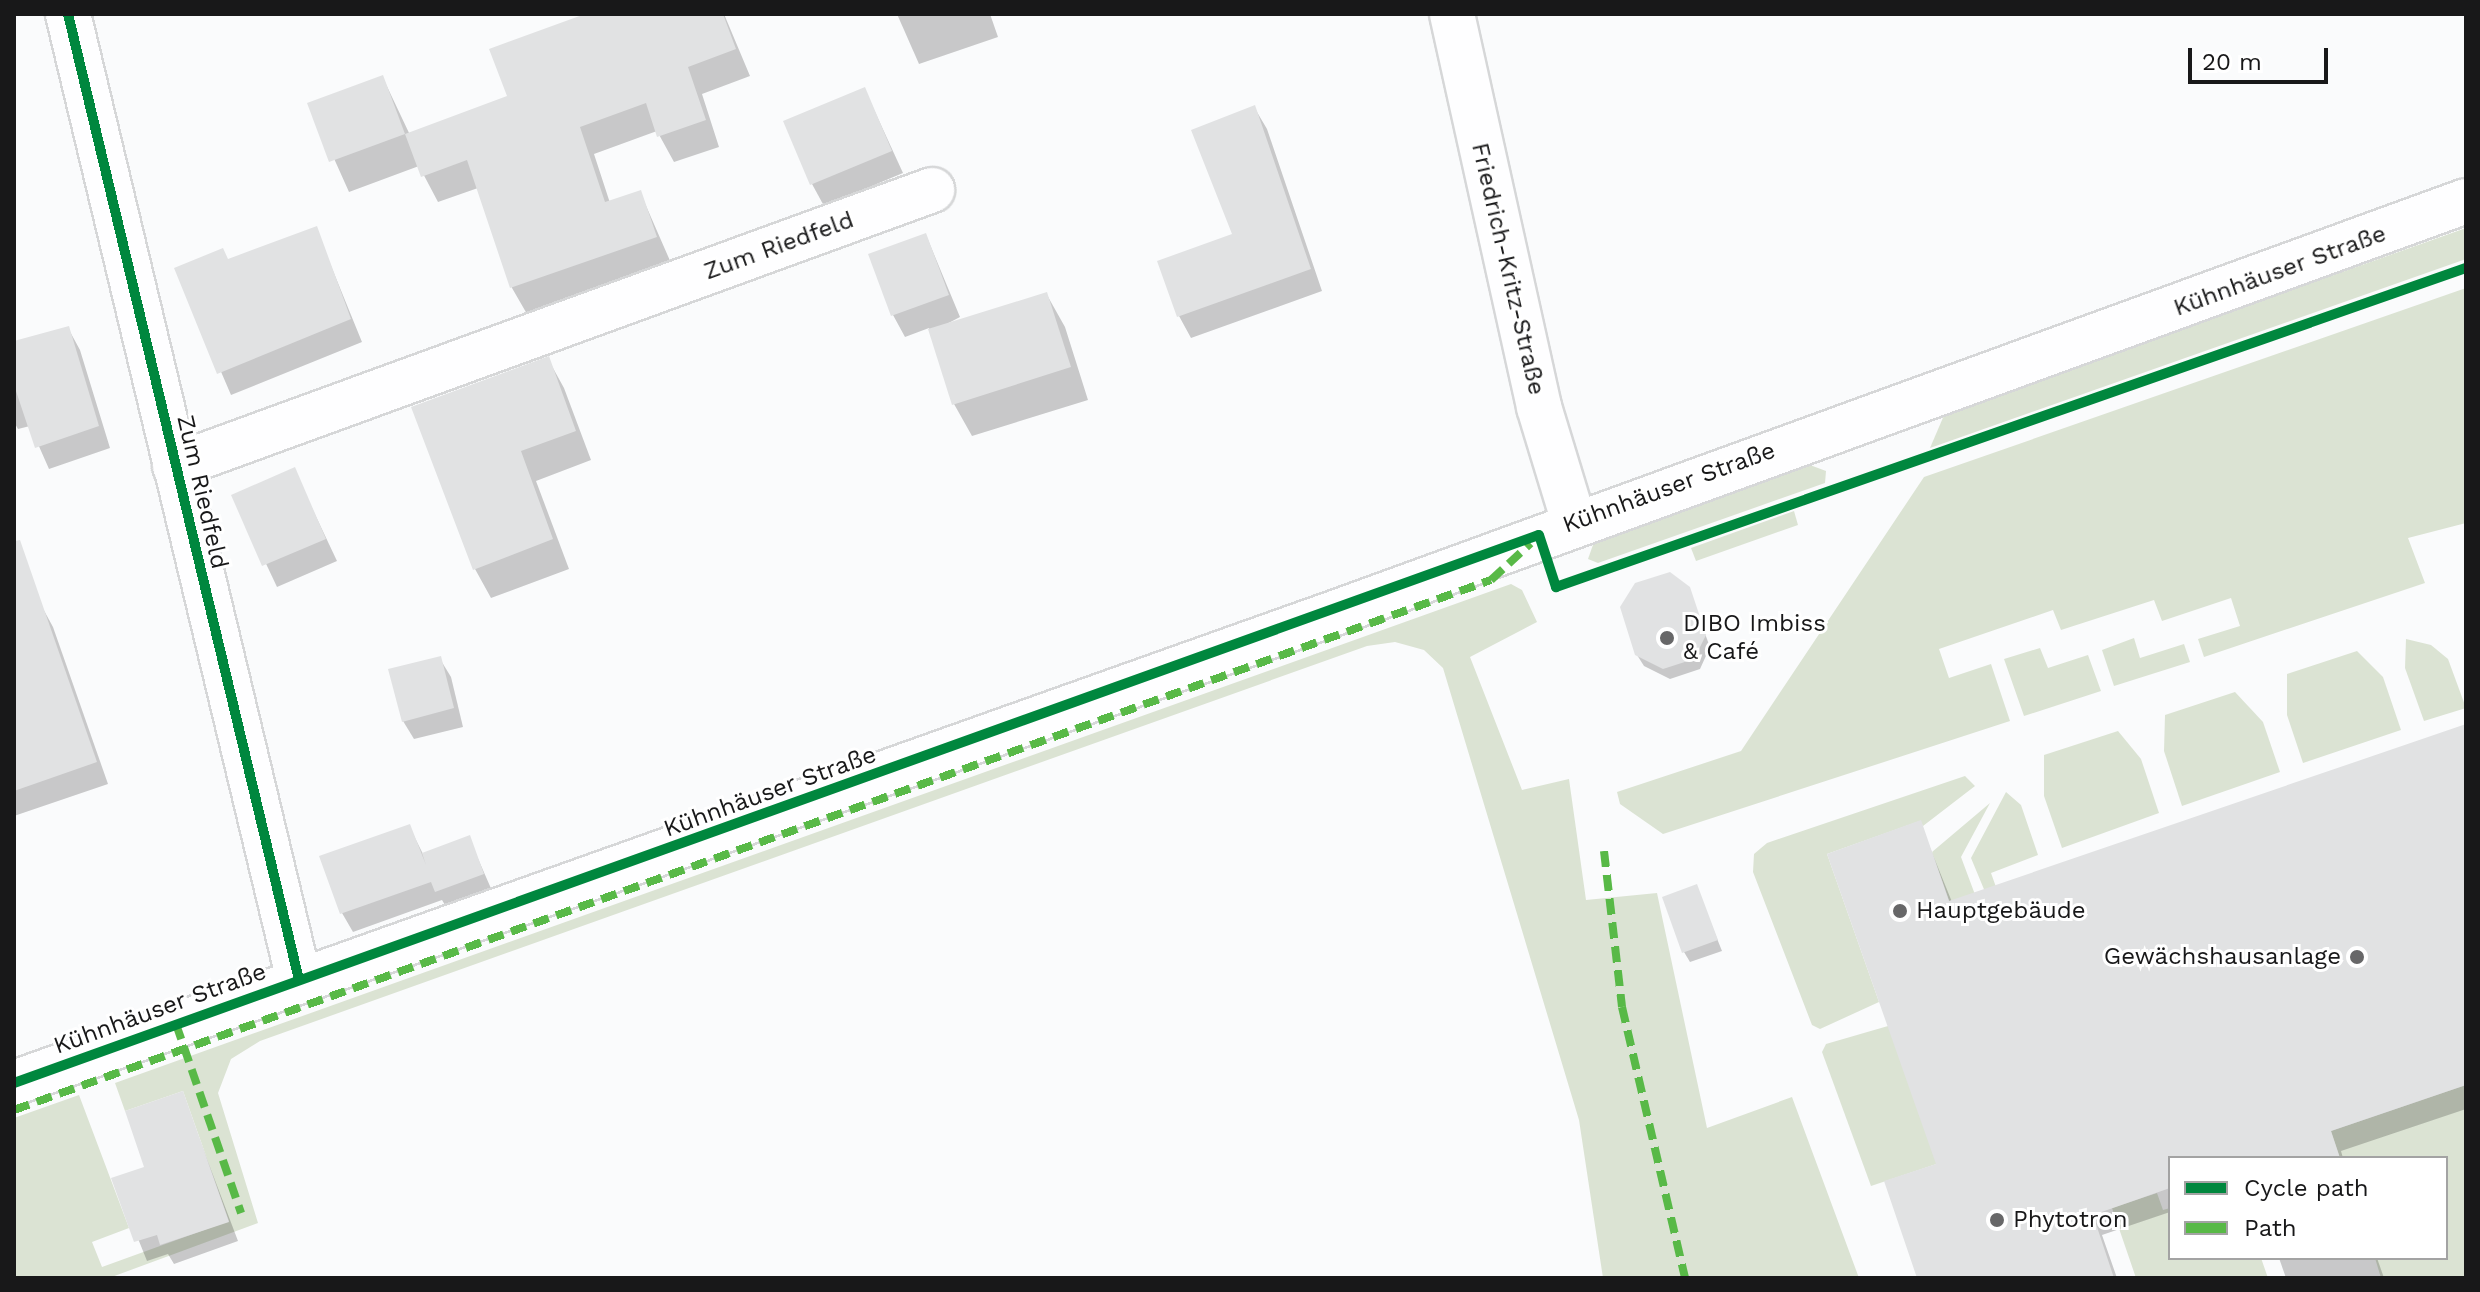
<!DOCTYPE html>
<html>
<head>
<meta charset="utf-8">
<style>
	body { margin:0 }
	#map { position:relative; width:2480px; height:1292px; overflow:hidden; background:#fafbfc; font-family:"Work Sans",sans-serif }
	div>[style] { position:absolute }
	.green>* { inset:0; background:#dbe3d3 }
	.shadow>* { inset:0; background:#0003 }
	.building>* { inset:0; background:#e1e2e3 }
	.roads { filter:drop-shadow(2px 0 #d6d7d8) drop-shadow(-2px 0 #d6d7d8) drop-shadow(0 2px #d6d7d8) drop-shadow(0 -2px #d6d7d8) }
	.minor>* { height:44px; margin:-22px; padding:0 22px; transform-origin:22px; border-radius:22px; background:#fefeff }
	.quiet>* { height:8px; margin-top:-4px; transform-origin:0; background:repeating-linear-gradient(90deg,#58b947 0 16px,transparent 0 24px) }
	.cycleway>* { height:10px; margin:-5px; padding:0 5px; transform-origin:5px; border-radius:5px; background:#00873e }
	.dots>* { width:22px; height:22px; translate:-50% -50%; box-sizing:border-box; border:4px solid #fff; border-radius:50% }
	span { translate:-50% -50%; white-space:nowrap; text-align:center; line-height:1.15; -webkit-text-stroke:6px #fff; paint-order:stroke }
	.street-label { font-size:24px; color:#181819 }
	.poi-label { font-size:24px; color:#181819 }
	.left { translate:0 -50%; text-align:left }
	.right { translate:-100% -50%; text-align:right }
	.frame { position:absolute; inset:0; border:16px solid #181819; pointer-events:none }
	.legend { position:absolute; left:2168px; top:1156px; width:280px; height:104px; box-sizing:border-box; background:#fff; border:2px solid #a3a3a3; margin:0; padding:10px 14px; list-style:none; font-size:24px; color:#181819 }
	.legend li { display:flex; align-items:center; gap:16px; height:40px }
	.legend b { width:40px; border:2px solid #a3a3a3 }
	.scale { position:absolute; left:2188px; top:48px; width:140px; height:36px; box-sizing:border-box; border:4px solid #181819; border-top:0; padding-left:10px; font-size:24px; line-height:28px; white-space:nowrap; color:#181819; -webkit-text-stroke:6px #fff; paint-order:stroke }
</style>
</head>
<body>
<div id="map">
	<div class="green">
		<div style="clip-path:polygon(2466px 228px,2466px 259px,1930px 448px,1945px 413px)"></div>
		<div style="clip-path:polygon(2466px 288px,2466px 523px,2408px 538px,2425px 583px,2204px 657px,2198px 639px,2240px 626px,2231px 598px,2162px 621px,2154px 600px,2061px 630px,2053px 610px,1939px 649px,1949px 678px,1991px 664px,2010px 721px,1663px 834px,1620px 804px,1617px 792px,1741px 751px,1924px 477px)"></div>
		<div style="clip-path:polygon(1810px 465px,1826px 471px,1825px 483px,1598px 563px,1588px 559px,1594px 542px)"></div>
		<div style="clip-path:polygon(1794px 511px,1798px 525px,1696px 561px,1691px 548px)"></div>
		<div style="clip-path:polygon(1511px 584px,1522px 590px,1537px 622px,1470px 657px,1522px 790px,1569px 779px,1586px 900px,1657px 893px,1707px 1128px,1792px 1097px,1859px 1278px,1603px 1278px,1579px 1120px,1443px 668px,1424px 650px,1395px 642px,1367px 646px,260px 1041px,231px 1059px,218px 1093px,258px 1223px,109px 1278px,14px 1278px,14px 1118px,79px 1095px,129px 1228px,92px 1242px,102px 1267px,229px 1221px,183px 1091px,125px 1111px,115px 1083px)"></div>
		<div style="clip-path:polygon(2134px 638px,2140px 658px,2184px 644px,2190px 662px,2114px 686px,2102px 650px)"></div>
		<div style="clip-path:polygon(2406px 639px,2431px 645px,2448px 659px,2466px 708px,2424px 721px,2405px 668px)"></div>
		<div style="clip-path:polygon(2040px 648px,2048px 668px,2088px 655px,2101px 691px,2024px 716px,2004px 659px)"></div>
		<div style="clip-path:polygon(2357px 651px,2383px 677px,2401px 730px,2303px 763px,2287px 715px,2287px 674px)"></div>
		<div style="clip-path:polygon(2235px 692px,2263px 722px,2280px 772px,2182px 806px,2164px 751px,2165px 715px)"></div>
		<div style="clip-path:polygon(2118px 731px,2141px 759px,2159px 813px,2062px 848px,2044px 796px,2044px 755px)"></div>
		<div style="clip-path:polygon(1965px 776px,1975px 786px,1923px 826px,1920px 821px,1827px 854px,1879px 1002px,1820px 1029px,1812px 1025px,1753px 872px,1754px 854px,1767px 843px)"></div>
		<div style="clip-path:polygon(2006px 792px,2021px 805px,2038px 855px,1991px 873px,2076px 1111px,1971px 858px)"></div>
		<div style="clip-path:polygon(1990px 803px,1961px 857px,1999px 959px,1973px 968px,1932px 852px)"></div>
		<div style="clip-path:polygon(1888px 1026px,2053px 1125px,1871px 1186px,1822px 1052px,1826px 1044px)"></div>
		<div style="clip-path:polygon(2466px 1085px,2466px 1278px,2381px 1278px,2375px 1258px,2446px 1258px,2446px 1158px,2340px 1158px,2331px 1131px)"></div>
		<div style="clip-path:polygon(2157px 1193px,2163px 1210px,2170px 1208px,2170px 1258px,2261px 1258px,2268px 1278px,2136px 1278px,2112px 1208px)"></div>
	</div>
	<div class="shadow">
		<div style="clip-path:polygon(593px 14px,724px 14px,750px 76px,702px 94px,719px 147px,674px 162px,657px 131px,594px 154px,610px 203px,640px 192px,671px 263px,527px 314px,512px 288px,478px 188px,438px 202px,419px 166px,349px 192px,310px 105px,383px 78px,410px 135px,510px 98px)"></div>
		<div style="clip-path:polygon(897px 14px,990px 14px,998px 37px,919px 64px)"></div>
		<div style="clip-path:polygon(865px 90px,903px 173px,824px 206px,812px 184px)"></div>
		<div style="clip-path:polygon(1254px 107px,1267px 129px,1322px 291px,1191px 338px,1179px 316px,1235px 236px)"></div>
		<div style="clip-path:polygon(316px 229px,362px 342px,231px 395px,177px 269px,229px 261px)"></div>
		<div style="clip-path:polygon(926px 235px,960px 317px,941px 327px,1047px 295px,1065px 327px,1088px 400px,972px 436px,954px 404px,929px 328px,905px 337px,893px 315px)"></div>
		<div style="clip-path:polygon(68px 328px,80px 350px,110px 448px,49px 469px,30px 426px,18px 429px,14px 422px,14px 343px)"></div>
		<div style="clip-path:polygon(548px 359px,564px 388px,591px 460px,536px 481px,569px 569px,491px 598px,475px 569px)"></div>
		<div style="clip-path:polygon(294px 470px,337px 561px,277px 587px,234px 496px)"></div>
		<div style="clip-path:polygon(1688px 588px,1710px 647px,1700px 669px,1670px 679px,1644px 666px,1637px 655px)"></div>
		<div style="clip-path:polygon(41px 605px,53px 627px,108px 784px,14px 816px,14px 614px)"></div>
		<div style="clip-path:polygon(440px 659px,451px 677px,463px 727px,414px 739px,403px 721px)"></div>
		<div style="clip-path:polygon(2466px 735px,2466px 1109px,2341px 1151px,2343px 1158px,2170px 1158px,2170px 1212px,2102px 1235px,2117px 1278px,1919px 1278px,1939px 1165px,1920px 823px,1952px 902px)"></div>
		<div style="clip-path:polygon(409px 826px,423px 854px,469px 838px,493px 893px,448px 910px,442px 900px,353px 932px,342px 913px)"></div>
		<div style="clip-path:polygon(1696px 886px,1722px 951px,1690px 962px,1684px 952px)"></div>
		<div style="clip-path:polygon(182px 1093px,238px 1241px,174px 1264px,168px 1254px,147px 1261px,114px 1179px,147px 1168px)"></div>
		<div style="clip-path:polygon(2279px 1258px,2377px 1258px,2384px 1278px,2286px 1278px)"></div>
	</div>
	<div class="building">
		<div style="clip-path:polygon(585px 14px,723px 14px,736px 49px,688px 67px,706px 120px,657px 137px,646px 103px,580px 127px,605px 202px,641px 190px,657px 237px,510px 288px,467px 160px,421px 177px,405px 134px,507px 96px,489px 49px)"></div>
		<div style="clip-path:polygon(383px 75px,405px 134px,329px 162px,307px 103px)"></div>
		<div style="clip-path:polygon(865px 87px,892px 151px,810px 185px,783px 121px)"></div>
		<div style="clip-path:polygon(1255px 105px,1311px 269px,1177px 317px,1157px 261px,1232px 234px,1191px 130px)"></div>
		<div style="clip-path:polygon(317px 226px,351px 319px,217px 374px,174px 268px,223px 248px,228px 259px)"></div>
		<div style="clip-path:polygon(926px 233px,949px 295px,891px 316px,868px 254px)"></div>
		<div style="clip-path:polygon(1047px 292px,1071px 367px,952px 405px,928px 329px)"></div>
		<div style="clip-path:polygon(69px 326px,99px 426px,35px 448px,14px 385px,14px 341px)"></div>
		<div style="clip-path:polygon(549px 356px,576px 431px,521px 451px,553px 539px,473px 570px,411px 407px)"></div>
		<div style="clip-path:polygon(295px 467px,326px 539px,262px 566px,231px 495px)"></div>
		<div style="clip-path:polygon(20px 540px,97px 762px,14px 791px,14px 541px)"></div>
		<div style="clip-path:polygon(1670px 572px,1690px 587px,1706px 635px,1694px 659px,1663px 669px,1635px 655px,1620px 607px,1635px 583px)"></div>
		<div style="clip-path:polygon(441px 656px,454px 708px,402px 722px,388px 669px)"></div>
		<div style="clip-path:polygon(2466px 724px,2466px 1085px,2331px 1131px,2340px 1158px,2170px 1158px,2170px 1188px,2093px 1215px,2114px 1278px,1917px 1278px,1884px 1181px,1936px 1164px,1827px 854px,1921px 820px,1949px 901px)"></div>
		<div style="clip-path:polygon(410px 824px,426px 865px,422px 853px,470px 835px,484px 874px,435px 892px,431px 882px,340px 914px,319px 856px)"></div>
		<div style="clip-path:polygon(1697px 884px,1718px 940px,1682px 953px,1662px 897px)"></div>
		<div style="clip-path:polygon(183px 1091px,229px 1222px,160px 1245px,157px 1235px,134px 1242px,111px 1178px,144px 1167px,125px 1111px)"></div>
	</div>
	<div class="roads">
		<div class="minor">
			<div style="left:68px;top:14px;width:993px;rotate:76.55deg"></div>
			<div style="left:1452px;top:14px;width:403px;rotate:77.5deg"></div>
			<div style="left:1539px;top:407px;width:120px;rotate:73.1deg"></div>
			<div style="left:175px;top:466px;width:806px;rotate:-20.03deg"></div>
			<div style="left:14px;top:1083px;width:1411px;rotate:-19.59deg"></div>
			<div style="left:1343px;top:610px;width:1195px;rotate:-20.01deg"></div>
		</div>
	</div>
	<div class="quiet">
		<div style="left:1604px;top:851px;width:157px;rotate:83.4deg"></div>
		<div style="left:1622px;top:1007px;width:278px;rotate:76.9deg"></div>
		<div style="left:176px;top:1024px;width:200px;rotate:71deg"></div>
		<div style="left:14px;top:1110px;width:1569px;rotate:-19.74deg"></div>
		<div style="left:1491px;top:580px;width:54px;rotate:-42.8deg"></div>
	</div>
	<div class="cycleway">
		<div style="left:68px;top:14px;width:993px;rotate:76.55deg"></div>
		<div style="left:14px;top:1083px;width:1620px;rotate:-19.77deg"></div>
		<div style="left:1539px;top:535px;width:55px;rotate:71.9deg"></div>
		<div style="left:1556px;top:587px;width:964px;rotate:-19.32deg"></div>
	</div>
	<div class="dots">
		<div style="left:1667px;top:638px;background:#676768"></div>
		<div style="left:1900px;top:911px;background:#676768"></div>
		<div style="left:2357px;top:957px;background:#676768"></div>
		<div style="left:1997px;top:1220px;background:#676768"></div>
	</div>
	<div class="street-label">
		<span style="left:779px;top:246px;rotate:-20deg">Zum Riedfeld</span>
		<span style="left:1508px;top:269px;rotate:77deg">Friedrich-Kritz-Straße</span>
		<span style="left:2280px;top:271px;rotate:-20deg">Kühnhäuser Straße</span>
		<span style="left:1669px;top:488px;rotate:-20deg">Kühnhäuser Straße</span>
		<span style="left:202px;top:492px;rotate:77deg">Zum Riedfeld</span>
		<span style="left:770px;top:792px;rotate:-20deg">Kühnhäuser Straße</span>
		<span style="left:160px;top:1009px;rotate:-20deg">Kühnhäuser Straße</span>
	</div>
	<div class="poi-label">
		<span class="left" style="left:1683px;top:638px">DIBO Imbiss<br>&amp; Café</span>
		<span class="left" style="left:1916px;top:911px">Hauptgebäude</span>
		<span class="right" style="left:2341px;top:957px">Gewächshausanlage</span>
		<span class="left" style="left:2013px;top:1220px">Phytotron</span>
	</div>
	<div class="frame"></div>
	<ul class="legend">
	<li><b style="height:10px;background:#00873e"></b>Cycle path</li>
	<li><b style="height:10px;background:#58b947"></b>Path</li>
	</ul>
	<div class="scale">20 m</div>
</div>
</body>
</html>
